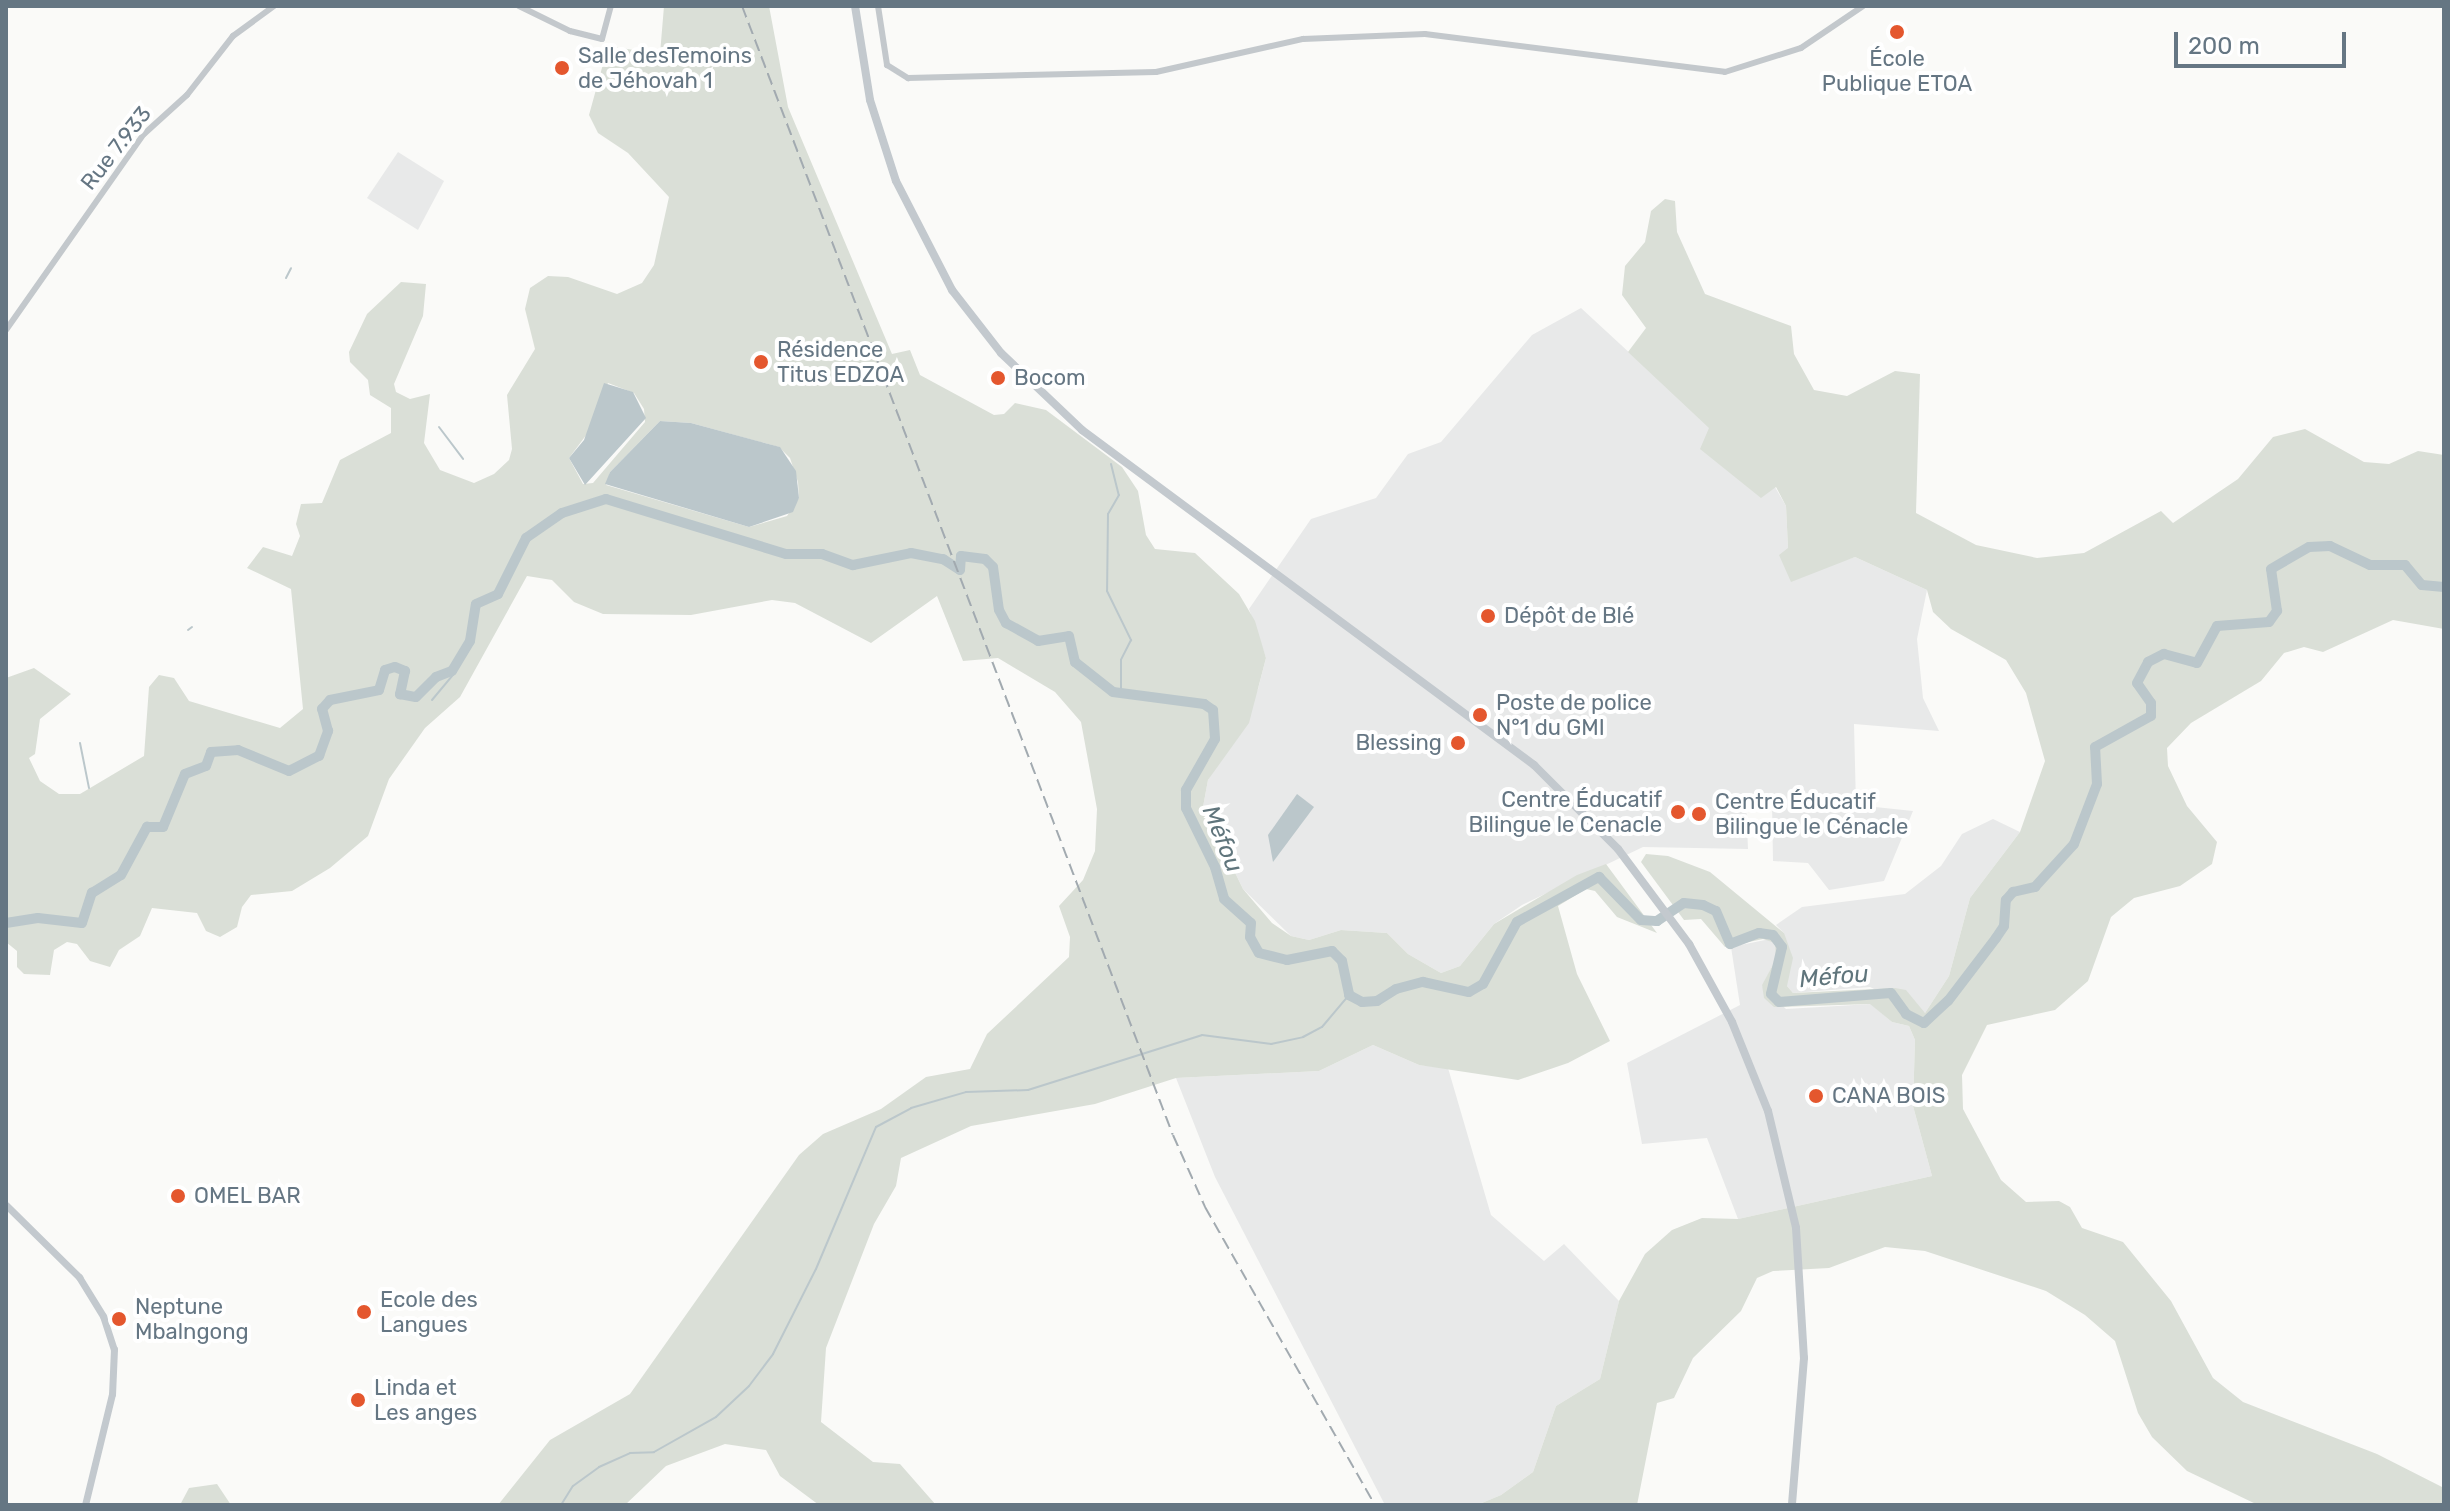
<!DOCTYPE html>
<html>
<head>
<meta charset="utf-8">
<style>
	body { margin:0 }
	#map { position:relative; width:2450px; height:1511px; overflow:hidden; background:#fafaf8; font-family:Rubik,sans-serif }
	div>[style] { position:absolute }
	.built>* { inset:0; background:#e8e9e9 }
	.green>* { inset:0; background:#dadfd7 }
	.water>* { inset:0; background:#bbc7cb }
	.stream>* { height:2px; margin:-1px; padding:0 1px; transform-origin:1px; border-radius:1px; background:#bbc7cb }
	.river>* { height:10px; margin:-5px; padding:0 5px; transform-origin:5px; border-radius:5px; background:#bbc7cb }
	.minor>* { height:6px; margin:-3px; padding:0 3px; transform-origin:3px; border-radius:3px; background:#c3c8cc }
	.major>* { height:7px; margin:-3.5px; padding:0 3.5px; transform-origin:3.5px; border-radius:3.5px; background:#c3c9ce }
	.highway>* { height:8px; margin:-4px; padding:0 4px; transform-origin:4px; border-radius:4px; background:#c3c9ce }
	.rail>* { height:2px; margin-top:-1px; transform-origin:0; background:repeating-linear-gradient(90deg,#a2aab0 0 12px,transparent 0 18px) }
	.dots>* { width:22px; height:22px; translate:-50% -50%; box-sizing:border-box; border:4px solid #fff; border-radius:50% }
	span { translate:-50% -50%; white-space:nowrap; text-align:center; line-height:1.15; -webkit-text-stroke:8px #fff; paint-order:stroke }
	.poi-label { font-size:22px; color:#657683 }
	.left { translate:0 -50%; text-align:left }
	.right { translate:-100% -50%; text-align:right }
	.street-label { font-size:22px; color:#657683 }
	.water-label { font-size:24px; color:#60757c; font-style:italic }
	.frame { position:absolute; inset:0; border:8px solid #657683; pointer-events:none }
	.scale { position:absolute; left:2174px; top:32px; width:172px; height:36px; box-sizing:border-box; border:4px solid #657683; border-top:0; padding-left:10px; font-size:24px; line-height:28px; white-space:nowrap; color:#657683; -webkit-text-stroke:6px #fff; paint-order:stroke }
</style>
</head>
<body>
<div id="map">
	<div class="built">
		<div style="clip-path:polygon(398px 152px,444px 181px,418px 230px,367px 198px)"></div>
		<div style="clip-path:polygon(1581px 308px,1775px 487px,1786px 506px,1788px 548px,1812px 571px,1855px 557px,1927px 590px,1917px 639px,1923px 698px,1939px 731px,1854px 724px,1856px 805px,1913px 811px,1884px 881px,1829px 890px,1808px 863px,1773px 861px,1772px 802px,1746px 801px,1748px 849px,1643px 847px,1522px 905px,1494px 924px,1460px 966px,1441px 973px,1408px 954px,1387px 933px,1341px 930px,1309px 940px,1291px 936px,1243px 889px,1203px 807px,1208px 780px,1258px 689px,1266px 658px,1249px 609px,1311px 519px,1376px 498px,1408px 454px,1441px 442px,1532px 335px)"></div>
		<div style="clip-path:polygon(1993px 819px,2020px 832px,1970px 898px,1949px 976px,1925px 1013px,1870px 987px,1793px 993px,1787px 986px,1784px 933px,1776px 925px,1802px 907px,1905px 894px,1941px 866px,1962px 834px)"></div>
		<div style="clip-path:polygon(1770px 939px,1778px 950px,1776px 959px,1762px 986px,1786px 1009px,1871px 1004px,1892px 1022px,1909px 1026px,1915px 1040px,1913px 1106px,1932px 1176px,1738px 1219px,1707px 1138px,1642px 1144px,1627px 1063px,1740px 1005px,1731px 947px)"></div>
		<div style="clip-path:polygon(1373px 1045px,1419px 1065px,1448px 1068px,1491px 1215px,1544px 1261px,1564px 1244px,1619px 1301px,1600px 1379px,1556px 1406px,1533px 1472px,1501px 1495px,1477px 1505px,1385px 1505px,1215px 1177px,1176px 1078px,1319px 1071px)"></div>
	</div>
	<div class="green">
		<div style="clip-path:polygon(evenodd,664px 6px,769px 6px,788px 107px,892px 354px,910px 350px,920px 375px,994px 415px,1004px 414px,1015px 403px,1046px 410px,1122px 467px,1138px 491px,1146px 535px,1155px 549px,1195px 553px,1239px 594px,1255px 621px,1266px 658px,1249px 723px,1208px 780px,1203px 807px,1243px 889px,1272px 923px,1291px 936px,1309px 940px,1341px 930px,1387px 933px,1408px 954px,1441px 973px,1460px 966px,1494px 924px,1577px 875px,1606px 864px,1657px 933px,1617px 917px,1595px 891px,1586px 889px,1558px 906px,1577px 974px,1610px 1041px,1568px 1063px,1518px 1080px,1419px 1065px,1373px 1045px,1319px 1071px,1176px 1078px,1095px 1104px,971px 1126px,901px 1158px,896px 1186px,874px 1224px,826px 1348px,821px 1422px,873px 1462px,900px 1464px,936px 1505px,819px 1505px,780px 1476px,766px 1450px,725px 1444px,666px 1466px,625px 1505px,498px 1505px,550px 1440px,630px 1394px,799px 1155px,823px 1134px,881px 1109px,926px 1077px,970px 1069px,987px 1034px,1069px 957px,1070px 937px,1059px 906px,1083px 880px,1095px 851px,1097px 809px,1081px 722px,1055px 692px,998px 658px,963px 661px,937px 596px,871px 643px,795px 603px,772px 600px,691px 615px,603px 614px,574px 602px,552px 580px,527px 576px,460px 697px,425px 728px,389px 779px,368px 836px,330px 868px,292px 891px,251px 895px,242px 907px,237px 927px,220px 937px,206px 931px,197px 913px,152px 908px,140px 936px,119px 950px,110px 967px,90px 961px,77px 944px,67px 942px,54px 950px,50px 975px,24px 974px,17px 967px,17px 951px,6px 942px,6px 678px,34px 668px,71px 694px,40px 719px,35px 754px,29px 758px,40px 781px,59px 794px,80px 794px,144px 756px,149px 687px,159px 675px,174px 678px,189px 701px,280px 728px,303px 709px,291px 589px,247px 568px,263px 547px,292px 556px,300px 536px,296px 524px,301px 504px,322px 503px,340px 460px,391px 433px,391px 408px,370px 395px,368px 380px,350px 362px,349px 352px,367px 314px,401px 282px,426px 284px,423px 316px,394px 384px,396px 392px,410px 399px,430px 394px,424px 443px,440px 470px,474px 483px,494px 474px,509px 460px,512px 449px,507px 395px,535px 349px,525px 309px,530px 288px,548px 276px,568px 277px,617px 294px,642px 283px,654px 265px,669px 197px,628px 153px,598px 133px,589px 115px,608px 46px,660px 54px,664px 6px,608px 383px,634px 393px,644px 409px,645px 422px,593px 483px,583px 484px,569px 458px,587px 434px,608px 383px,664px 6px,660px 421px,691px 423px,779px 447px,790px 458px,798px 482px,799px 498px,787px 516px,749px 527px,606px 485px,610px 472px,660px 421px)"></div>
		<div style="clip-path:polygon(1665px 199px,1675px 201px,1677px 232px,1705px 294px,1791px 326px,1794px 354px,1814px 390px,1847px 396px,1895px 371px,1920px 374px,1916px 513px,1976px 545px,2037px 558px,2084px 553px,2161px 511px,2173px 523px,2238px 479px,2273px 437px,2305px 429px,2364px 462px,2389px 464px,2418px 451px,2444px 455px,2444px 629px,2393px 620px,2323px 652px,2304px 647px,2284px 653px,2261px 681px,2191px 723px,2167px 748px,2168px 766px,2187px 806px,2217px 842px,2212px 864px,2180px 886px,2134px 898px,2111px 917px,2088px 981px,2055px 1010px,1987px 1025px,1962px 1075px,1963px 1109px,2001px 1180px,2026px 1202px,2059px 1201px,2070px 1207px,2082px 1228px,2123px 1242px,2171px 1301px,2213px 1378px,2243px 1402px,2377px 1454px,2444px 1488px,2444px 1505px,2258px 1505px,2187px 1471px,2152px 1437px,2138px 1413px,2115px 1341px,2085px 1315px,2046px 1291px,1925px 1251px,1885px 1247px,1829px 1268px,1773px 1271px,1757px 1278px,1741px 1311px,1693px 1358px,1674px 1398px,1657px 1403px,1637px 1505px,1477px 1505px,1501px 1495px,1533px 1472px,1556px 1406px,1600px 1379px,1619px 1301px,1645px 1254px,1672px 1230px,1702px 1218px,1738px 1219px,1932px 1176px,1913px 1106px,1915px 1040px,1909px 1026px,1892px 1022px,1870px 1004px,1774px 1007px,1764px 998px,1762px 985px,1776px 959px,1775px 943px,1763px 939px,1725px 947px,1701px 919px,1684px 920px,1641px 862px,1646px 854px,1668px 856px,1710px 872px,1784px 933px,1793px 958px,1787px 986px,1793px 993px,1895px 988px,1906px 990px,1925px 1013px,1949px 976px,1970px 898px,2020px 832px,2045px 761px,2026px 693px,2006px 660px,1951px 629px,1933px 612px,1927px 590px,1855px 557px,1791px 582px,1779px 555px,1788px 548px,1786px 506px,1776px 487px,1761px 498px,1700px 449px,1709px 428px,1628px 352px,1646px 328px,1622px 295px,1625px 266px,1645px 242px,1651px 211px)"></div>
		<div style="clip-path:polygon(217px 1484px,231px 1505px,180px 1505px,189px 1488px)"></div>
	</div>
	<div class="water">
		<div style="clip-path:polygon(604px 383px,633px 392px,646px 418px,585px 485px,569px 458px,584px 440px)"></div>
		<div style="clip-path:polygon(660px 421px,691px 423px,780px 447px,796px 471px,799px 498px,793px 512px,749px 527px,605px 484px,610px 472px)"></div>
		<div style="clip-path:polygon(1297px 794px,1314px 807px,1273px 862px,1268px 835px)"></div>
	</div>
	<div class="stream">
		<div style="left:286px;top:278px;width:11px;rotate:-63deg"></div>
		<div style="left:439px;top:427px;width:40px;rotate:53deg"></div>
		<div style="left:1111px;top:464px;width:32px;rotate:76deg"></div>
		<div style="left:1119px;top:495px;width:22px;rotate:120deg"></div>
		<div style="left:1108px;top:514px;width:77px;rotate:90.7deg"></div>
		<div style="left:1107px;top:591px;width:55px;rotate:63.9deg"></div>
		<div style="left:1131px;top:640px;width:22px;rotate:117deg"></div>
		<div style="left:1121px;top:660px;width:30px;rotate:90deg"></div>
		<div style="left:188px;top:630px;width:5px;rotate:-37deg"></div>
		<div style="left:432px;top:700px;width:33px;rotate:-50deg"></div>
		<div style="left:80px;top:743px;width:46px;rotate:78.7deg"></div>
		<div style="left:561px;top:1505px;width:22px;rotate:-58deg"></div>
		<div style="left:573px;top:1486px;width:32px;rotate:-36deg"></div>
		<div style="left:599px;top:1467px;width:34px;rotate:-24deg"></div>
		<div style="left:630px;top:1453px;width:24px;rotate:-2deg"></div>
		<div style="left:654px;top:1452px;width:71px;rotate:-29.4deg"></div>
		<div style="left:716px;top:1417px;width:45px;rotate:-43.2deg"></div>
		<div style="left:749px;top:1386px;width:40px;rotate:-53deg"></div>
		<div style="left:773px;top:1354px;width:95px;rotate:-63.2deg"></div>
		<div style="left:816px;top:1269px;width:154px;rotate:-67.1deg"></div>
		<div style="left:876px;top:1127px;width:40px;rotate:-28deg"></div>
		<div style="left:911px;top:1108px;width:57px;rotate:-16.2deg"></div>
		<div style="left:966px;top:1092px;width:62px;rotate:-1.8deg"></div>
		<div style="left:1028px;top:1090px;width:182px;rotate:-17.5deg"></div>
		<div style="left:1202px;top:1035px;width:70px;rotate:7.4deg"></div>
		<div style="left:1271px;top:1044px;width:33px;rotate:-12deg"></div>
		<div style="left:1303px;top:1037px;width:21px;rotate:-28deg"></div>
		<div style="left:1322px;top:1027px;width:42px;rotate:-49.8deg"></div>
	</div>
	<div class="river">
		<div style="left:6px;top:923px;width:32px;rotate:-9deg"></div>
		<div style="left:38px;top:918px;width:44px;rotate:6.5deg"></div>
		<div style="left:82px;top:923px;width:32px;rotate:-72deg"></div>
		<div style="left:92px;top:893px;width:34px;rotate:-32deg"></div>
		<div style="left:121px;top:875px;width:55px;rotate:-61.6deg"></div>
		<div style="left:147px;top:827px;width:16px"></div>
		<div style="left:163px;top:827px;width:57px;rotate:-67.5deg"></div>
		<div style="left:185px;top:774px;width:22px;rotate:-21deg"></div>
		<div style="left:206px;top:766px;width:15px;rotate:-70deg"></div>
		<div style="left:211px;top:752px;width:27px;rotate:-4deg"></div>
		<div style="left:238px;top:750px;width:55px;rotate:22.4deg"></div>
		<div style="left:289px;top:771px;width:34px;rotate:-27deg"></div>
		<div style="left:319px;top:756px;width:27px;rotate:-70deg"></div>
		<div style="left:328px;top:731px;width:23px;rotate:-105deg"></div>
		<div style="left:322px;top:709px;width:12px;rotate:-48deg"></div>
		<div style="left:330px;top:700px;width:50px;rotate:-11.5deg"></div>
		<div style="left:379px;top:690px;width:21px;rotate:-73deg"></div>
		<div style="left:385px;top:670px;width:10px;rotate:-17deg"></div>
		<div style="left:395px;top:667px;width:11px;rotate:22deg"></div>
		<div style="left:405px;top:671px;width:24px;rotate:102deg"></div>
		<div style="left:400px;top:694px;width:16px;rotate:11deg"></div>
		<div style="left:416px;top:697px;width:28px;rotate:-45deg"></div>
		<div style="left:436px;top:677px;width:17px;rotate:-21deg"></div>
		<div style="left:452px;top:671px;width:35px;rotate:-59deg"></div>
		<div style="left:470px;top:641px;width:37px;rotate:-81deg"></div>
		<div style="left:476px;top:604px;width:24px;rotate:-24deg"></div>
		<div style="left:498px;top:594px;width:63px;rotate:-63.4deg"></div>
		<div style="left:526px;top:538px;width:44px;rotate:-34.8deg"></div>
		<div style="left:562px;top:513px;width:46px;rotate:-17.7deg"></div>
		<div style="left:606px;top:499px;width:188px;rotate:17deg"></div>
		<div style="left:786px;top:554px;width:36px"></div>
		<div style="left:822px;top:554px;width:33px;rotate:20deg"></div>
		<div style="left:853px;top:565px;width:59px;rotate:-11.7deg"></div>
		<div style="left:911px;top:553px;width:33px;rotate:11deg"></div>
		<div style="left:943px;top:559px;width:20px;rotate:33deg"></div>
		<div style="left:960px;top:570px;width:14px;rotate:-86deg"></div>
		<div style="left:961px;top:556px;width:24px;rotate:7deg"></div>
		<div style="left:985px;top:559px;width:11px;rotate:45deg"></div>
		<div style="left:993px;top:567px;width:43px;rotate:82.1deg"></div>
		<div style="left:999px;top:610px;width:15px;rotate:62deg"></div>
		<div style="left:1006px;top:623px;width:37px;rotate:29deg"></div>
		<div style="left:1038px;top:641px;width:31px;rotate:-9deg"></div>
		<div style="left:1069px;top:636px;width:27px;rotate:77deg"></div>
		<div style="left:1075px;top:662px;width:48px;rotate:38.3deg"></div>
		<div style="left:1113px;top:692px;width:92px;rotate:7.5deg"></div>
		<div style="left:1204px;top:704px;width:11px;rotate:34deg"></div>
		<div style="left:1213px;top:710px;width:29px;rotate:86deg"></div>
		<div style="left:1215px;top:739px;width:59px;rotate:119.6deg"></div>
		<div style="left:1186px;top:790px;width:18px;rotate:90deg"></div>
		<div style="left:1186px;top:808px;width:66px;rotate:63.8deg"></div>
		<div style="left:1215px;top:867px;width:33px;rotate:74deg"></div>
		<div style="left:1224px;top:899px;width:36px;rotate:42deg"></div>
		<div style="left:1251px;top:923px;width:14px;rotate:94deg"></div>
		<div style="left:1250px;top:937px;width:18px;rotate:61deg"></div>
		<div style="left:1259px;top:953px;width:29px;rotate:14deg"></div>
		<div style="left:1287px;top:960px;width:46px;rotate:-11.3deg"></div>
		<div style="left:1332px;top:951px;width:14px;rotate:45deg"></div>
		<div style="left:1342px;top:961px;width:35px;rotate:78deg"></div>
		<div style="left:1349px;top:995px;width:15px;rotate:28deg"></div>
		<div style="left:1362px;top:1002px;width:15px;rotate:-4deg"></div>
		<div style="left:1377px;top:1001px;width:22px;rotate:-32deg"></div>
		<div style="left:1396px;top:989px;width:28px;rotate:-15deg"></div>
		<div style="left:1423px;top:982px;width:47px;rotate:12.3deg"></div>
		<div style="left:1469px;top:992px;width:16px;rotate:-30deg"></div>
		<div style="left:1483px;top:984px;width:71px;rotate:-61.3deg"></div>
		<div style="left:1517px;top:922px;width:94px;rotate:-28.8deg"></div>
		<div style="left:1599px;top:877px;width:60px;rotate:45.7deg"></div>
		<div style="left:1641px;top:920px;width:16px;rotate:4deg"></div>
		<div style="left:1657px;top:921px;width:32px;rotate:-34deg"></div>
		<div style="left:1684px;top:903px;width:19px;rotate:6deg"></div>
		<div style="left:1703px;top:905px;width:14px;rotate:25deg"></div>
		<div style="left:1716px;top:911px;width:36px;rotate:67deg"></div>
		<div style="left:1730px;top:944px;width:31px;rotate:-21deg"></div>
		<div style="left:1759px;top:933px;width:14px;rotate:8deg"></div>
		<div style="left:1773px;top:935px;width:15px;rotate:53deg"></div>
		<div style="left:1782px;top:947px;width:48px;rotate:103.2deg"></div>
		<div style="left:1771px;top:994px;width:11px;rotate:45deg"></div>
		<div style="left:1779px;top:1002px;width:112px;rotate:-4.6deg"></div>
		<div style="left:1891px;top:993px;width:26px;rotate:54deg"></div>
		<div style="left:1906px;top:1014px;width:20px;rotate:27deg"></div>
		<div style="left:1924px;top:1023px;width:33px;rotate:-43deg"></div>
		<div style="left:1948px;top:1001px;width:79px;rotate:-52.7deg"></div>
		<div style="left:1996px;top:938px;width:14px;rotate:-56deg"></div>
		<div style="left:2004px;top:926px;width:26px;rotate:-86deg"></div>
		<div style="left:2006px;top:900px;width:11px;rotate:-49deg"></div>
		<div style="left:2013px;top:892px;width:23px;rotate:-13deg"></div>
		<div style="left:2035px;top:887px;width:58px;rotate:-47.8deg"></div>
		<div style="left:2074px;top:844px;width:64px;rotate:-69deg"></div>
		<div style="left:2097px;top:784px;width:37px;rotate:-93deg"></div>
		<div style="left:2095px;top:747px;width:64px;rotate:-29deg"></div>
		<div style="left:2151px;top:716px;width:13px;rotate:-90deg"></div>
		<div style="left:2151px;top:703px;width:24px;rotate:-125deg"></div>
		<div style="left:2137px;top:683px;width:24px;rotate:-62deg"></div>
		<div style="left:2148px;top:662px;width:18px;rotate:-27deg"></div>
		<div style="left:2164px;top:654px;width:34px;rotate:15deg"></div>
		<div style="left:2197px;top:663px;width:42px;rotate:-61.6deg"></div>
		<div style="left:2217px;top:626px;width:52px;rotate:-4.4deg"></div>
		<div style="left:2269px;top:622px;width:14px;rotate:-54deg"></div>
		<div style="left:2277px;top:611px;width:42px;rotate:-98.1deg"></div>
		<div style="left:2271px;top:569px;width:44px;rotate:-30.1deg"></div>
		<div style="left:2309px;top:547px;width:21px;rotate:-3deg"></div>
		<div style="left:2330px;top:546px;width:44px;rotate:25.4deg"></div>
		<div style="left:2370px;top:565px;width:35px"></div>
		<div style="left:2405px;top:565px;width:26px;rotate:50deg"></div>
		<div style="left:2422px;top:585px;width:22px;rotate:5deg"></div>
	</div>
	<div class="minor">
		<div style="left:519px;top:6px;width:57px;rotate:26.1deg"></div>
		<div style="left:570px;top:31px;width:33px;rotate:14deg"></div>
		<div style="left:602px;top:39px;width:34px;rotate:-75deg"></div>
		<div style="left:878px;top:6px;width:60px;rotate:81.3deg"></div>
		<div style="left:887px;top:65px;width:25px;rotate:32deg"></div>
		<div style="left:908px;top:78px;width:248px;rotate:-1.4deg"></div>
		<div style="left:1156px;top:72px;width:151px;rotate:-12.7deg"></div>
		<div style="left:1303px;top:39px;width:122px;rotate:-2.3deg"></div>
		<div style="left:1425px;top:34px;width:302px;rotate:7.2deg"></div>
		<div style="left:1725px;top:72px;width:80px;rotate:-17.5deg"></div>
		<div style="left:1801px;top:48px;width:75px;rotate:-34.1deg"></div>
		<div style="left:6px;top:330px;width:240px;rotate:-54.9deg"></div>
		<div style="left:144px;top:134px;width:58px;rotate:-42.2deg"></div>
		<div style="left:187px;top:95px;width:75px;rotate:-52.1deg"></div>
		<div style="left:233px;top:36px;width:51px;rotate:-36.2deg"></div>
	</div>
	<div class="major">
		<div style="left:6px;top:1205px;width:103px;rotate:44.6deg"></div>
		<div style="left:79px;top:1277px;width:46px;rotate:58.4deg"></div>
		<div style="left:103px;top:1316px;width:35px;rotate:72deg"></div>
		<div style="left:114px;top:1349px;width:45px;rotate:92.5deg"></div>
		<div style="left:112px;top:1394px;width:114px;rotate:103.7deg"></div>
	</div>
	<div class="highway">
		<div style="left:855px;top:6px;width:95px;rotate:80.9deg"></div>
		<div style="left:870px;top:100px;width:85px;rotate:72.2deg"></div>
		<div style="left:896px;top:181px;width:123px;rotate:62.8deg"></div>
		<div style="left:952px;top:290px;width:80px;rotate:52.1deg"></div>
		<div style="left:1001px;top:353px;width:112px;rotate:43.5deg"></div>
		<div style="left:1082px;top:430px;width:563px;rotate:36.54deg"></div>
		<div style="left:1534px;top:765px;width:119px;rotate:45deg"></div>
		<div style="left:1618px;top:849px;width:119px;rotate:53.2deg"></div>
		<div style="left:1689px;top:944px;width:89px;rotate:61.1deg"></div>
		<div style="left:1732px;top:1022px;width:96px;rotate:68deg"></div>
		<div style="left:1768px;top:1111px;width:120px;rotate:76.5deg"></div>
		<div style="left:1796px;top:1228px;width:130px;rotate:86.5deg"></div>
		<div style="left:1804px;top:1358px;width:147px;rotate:94.7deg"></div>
	</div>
	<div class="rail">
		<div style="left:742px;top:6px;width:1208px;rotate:69.11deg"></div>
		<div style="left:1173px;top:1135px;width:79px;rotate:66deg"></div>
		<div style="left:1205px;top:1207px;width:343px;rotate:60.3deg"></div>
	</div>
	<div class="dots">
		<div style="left:1897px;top:32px;background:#e4572e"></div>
		<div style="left:562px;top:68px;background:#e4572e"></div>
		<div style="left:761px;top:362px;background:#e4572e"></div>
		<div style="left:998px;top:378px;background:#e4572e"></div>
		<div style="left:1488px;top:616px;background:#e4572e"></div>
		<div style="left:1480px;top:715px;background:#e4572e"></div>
		<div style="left:1458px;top:743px;background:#e4572e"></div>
		<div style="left:1678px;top:812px;background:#e4572e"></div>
		<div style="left:1699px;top:814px;background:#e4572e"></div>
		<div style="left:1816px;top:1096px;background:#e4572e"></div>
		<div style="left:178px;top:1196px;background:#e4572e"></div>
		<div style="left:364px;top:1312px;background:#e4572e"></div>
		<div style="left:119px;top:1319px;background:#e4572e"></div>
		<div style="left:358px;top:1400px;background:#e4572e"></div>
	</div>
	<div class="poi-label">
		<span class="left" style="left:578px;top:68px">Salle desTemoins<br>de Jéhovah 1</span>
		<span style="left:1897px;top:71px">École<br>Publique ETOA</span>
		<span class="left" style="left:777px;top:362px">Résidence<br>Titus EDZOA</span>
		<span class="left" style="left:1014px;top:378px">Bocom</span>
		<span class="left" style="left:1504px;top:616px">Dépôt de Blé</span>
		<span class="left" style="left:1496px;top:715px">Poste de police<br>N°1 du GMI</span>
		<span class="right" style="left:1442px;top:743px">Blessing</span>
		<span class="right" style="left:1662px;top:812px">Centre Éducatif<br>Bilingue le Cenacle</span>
		<span class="left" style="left:1715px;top:814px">Centre Éducatif<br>Bilingue le Cénacle</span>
		<span class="left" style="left:1832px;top:1096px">CANA BOIS</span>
		<span class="left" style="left:194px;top:1196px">OMEL BAR</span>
		<span class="left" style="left:380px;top:1312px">Ecole des<br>Langues</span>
		<span class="left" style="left:135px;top:1319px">Neptune<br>Mbalngong</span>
		<span class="left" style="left:374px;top:1400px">Linda et<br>Les anges</span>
	</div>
	<div class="street-label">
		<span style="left:116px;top:148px;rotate:-52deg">Rue 7.933</span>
	</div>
	<div class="water-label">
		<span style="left:1222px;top:839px;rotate:68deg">Méfou</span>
		<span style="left:1834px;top:977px;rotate:-5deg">Méfou</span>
	</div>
	<div class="frame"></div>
	<div class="scale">200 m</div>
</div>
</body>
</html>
